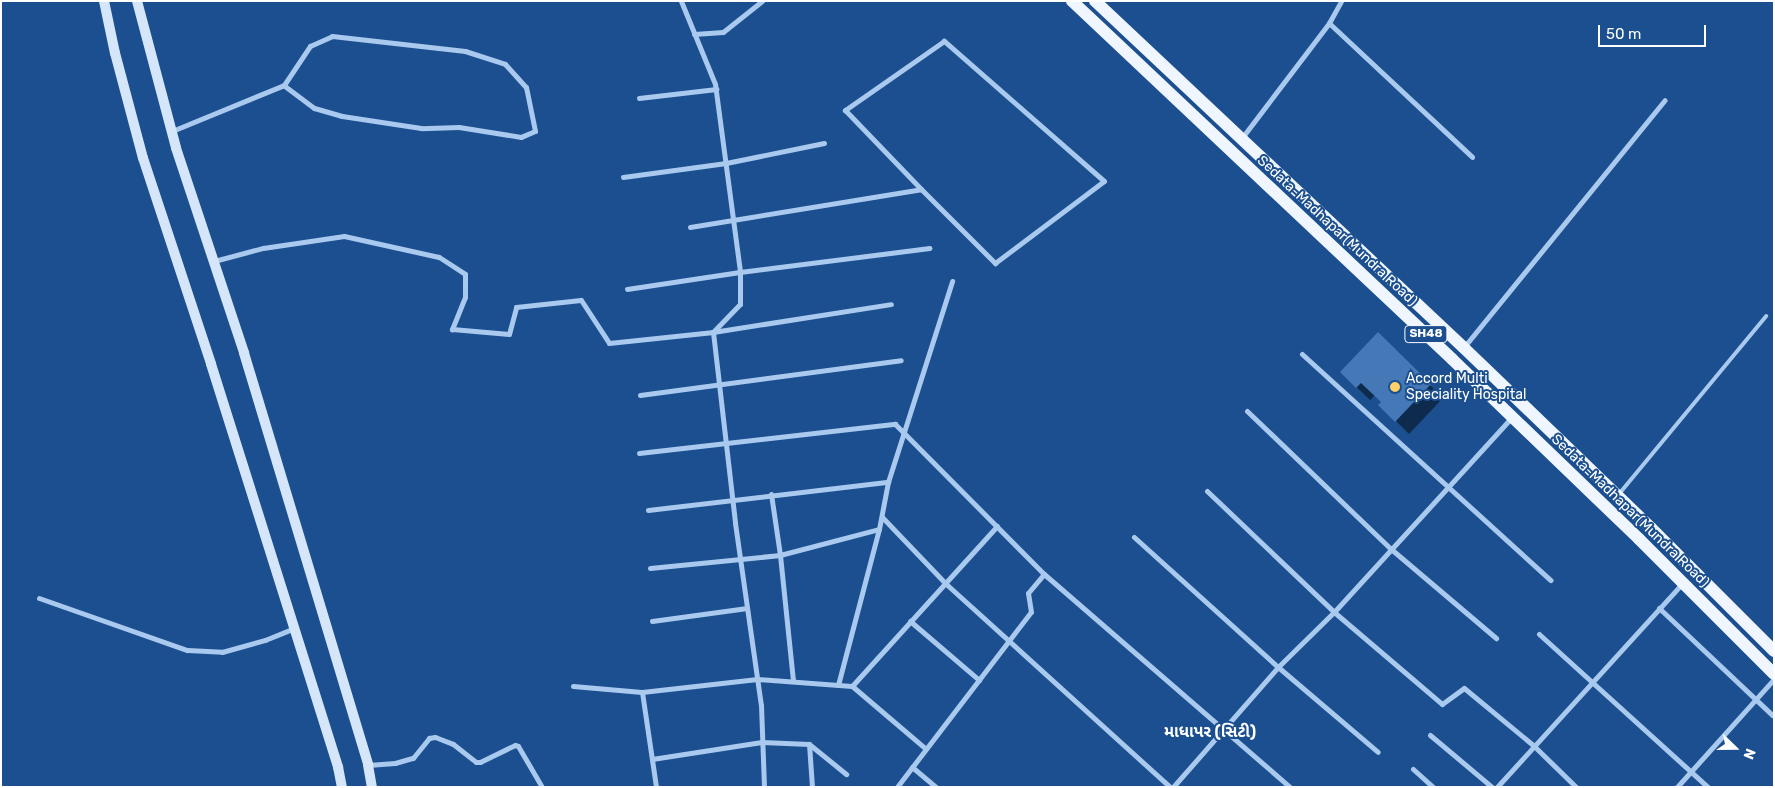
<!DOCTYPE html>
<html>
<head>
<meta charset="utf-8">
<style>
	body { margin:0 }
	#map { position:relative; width:1775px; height:788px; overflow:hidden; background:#1b4f8f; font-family:Rubik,"Noto Sans Gujarati",sans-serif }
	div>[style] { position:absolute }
	.shadow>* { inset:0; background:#0007 }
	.building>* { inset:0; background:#4478b7 }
	.lane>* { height:4px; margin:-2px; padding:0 2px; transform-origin:2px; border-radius:2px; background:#a9c9ee }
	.street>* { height:5px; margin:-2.5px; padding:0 2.5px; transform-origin:2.5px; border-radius:2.5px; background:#a9c9ee }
	.secondary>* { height:10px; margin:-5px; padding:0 5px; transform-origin:5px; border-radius:5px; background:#d6e6fa }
	.primary>* { height:12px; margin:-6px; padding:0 6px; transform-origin:6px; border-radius:6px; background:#f0f6ff }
	.dots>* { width:14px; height:14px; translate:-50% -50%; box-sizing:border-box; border:2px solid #1b4f8f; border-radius:50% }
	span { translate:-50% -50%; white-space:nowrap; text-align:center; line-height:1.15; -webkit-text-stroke:4px #1b4f8f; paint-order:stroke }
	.shield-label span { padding:1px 4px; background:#1b4f8f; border:1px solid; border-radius:4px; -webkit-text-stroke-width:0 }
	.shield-label { font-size:12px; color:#fff; font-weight:700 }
	.street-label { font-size:14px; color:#fff }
	.poi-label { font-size:14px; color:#fff }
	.left { translate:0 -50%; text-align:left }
	.quarter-label { font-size:16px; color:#fff; font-weight:700 }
	.frame { position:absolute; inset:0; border:2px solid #fff; pointer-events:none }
	.north { position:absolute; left:1710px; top:723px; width:50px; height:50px; -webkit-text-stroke:4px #1b4f8f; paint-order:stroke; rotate:112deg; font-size:14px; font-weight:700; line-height:20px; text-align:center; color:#fff }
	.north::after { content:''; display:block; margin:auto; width:18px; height:22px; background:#fff; clip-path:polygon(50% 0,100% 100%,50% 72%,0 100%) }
	.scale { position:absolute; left:1598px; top:25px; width:108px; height:22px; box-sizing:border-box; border:2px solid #fff; border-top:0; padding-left:6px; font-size:15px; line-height:18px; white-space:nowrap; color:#fff; -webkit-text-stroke:4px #1b4f8f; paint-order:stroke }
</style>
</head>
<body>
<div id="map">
	<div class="shadow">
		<div style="clip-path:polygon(1341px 372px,1430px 385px,1443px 398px,1409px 434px,1380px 405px,1382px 402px,1375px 395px,1370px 400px)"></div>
	</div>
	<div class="building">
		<div style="clip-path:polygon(1378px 332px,1431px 384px,1395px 422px,1378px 405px,1381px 402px,1361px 383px,1356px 388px,1340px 372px)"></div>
	</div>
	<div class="lane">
		<div style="left:1619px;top:494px;width:231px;rotate:-50.4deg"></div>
	</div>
	<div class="street">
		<div style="left:681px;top:1px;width:90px;rotate:67.7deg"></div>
		<div style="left:715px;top:84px;width:190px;rotate:82.4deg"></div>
		<div style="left:740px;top:272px;width:32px;rotate:90deg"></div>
		<div style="left:740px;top:304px;width:39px;rotate:134deg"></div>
		<div style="left:713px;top:332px;width:192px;rotate:83.4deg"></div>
		<div style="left:735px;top:523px;width:184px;rotate:81.9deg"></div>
		<div style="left:761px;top:705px;width:82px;rotate:87.9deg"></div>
		<div style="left:1329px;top:23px;width:196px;rotate:43.1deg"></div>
		<div style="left:694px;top:34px;width:29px;rotate:-4deg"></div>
		<div style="left:723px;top:32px;width:50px;rotate:-38.5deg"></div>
		<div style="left:639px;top:98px;width:78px;rotate:-6.7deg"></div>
		<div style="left:172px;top:131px;width:121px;rotate:-22.3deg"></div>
		<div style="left:284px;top:85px;width:47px;rotate:-56.3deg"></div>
		<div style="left:310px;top:46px;width:24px;rotate:-24deg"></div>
		<div style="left:332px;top:36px;width:134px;rotate:6.4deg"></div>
		<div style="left:465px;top:51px;width:42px;rotate:18deg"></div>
		<div style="left:505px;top:64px;width:31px;rotate:48deg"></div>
		<div style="left:526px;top:87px;width:45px;rotate:78.4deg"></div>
		<div style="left:535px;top:131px;width:15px;rotate:157deg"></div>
		<div style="left:521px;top:137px;width:63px;rotate:-170.8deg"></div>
		<div style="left:459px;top:127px;width:38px;rotate:178deg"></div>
		<div style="left:421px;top:128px;width:80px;rotate:-171.4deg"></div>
		<div style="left:342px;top:116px;width:29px;rotate:-164deg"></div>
		<div style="left:314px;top:108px;width:38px;rotate:-143deg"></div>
		<div style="left:1241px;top:139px;width:146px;rotate:-52.8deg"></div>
		<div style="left:1329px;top:23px;width:25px;rotate:-61deg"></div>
		<div style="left:623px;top:177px;width:104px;rotate:-7.7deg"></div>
		<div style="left:726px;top:163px;width:100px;rotate:-11.5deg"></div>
		<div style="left:690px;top:227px;width:234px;rotate:-9.3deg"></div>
		<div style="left:921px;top:189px;width:105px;rotate:45deg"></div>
		<div style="left:995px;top:263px;width:136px;rotate:-37deg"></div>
		<div style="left:1104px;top:181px;width:213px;rotate:-138.8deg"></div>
		<div style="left:944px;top:41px;width:121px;rotate:145.1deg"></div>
		<div style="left:845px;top:110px;width:110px;rotate:46.1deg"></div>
		<div style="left:214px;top:261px;width:51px;rotate:-14.9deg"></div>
		<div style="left:263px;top:248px;width:82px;rotate:-8.4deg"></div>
		<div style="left:344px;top:236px;width:97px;rotate:12.5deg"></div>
		<div style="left:439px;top:257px;width:31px;rotate:33deg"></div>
		<div style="left:465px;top:274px;width:23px;rotate:90deg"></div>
		<div style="left:465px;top:297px;width:35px;rotate:112deg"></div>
		<div style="left:452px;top:329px;width:57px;rotate:5deg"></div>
		<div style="left:509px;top:334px;width:28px;rotate:-75deg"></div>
		<div style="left:516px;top:307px;width:65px;rotate:-6.1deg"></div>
		<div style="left:581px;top:300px;width:51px;rotate:56.9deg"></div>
		<div style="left:609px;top:343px;width:105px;rotate:-6deg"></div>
		<div style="left:713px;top:332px;width:180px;rotate:-8.9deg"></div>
		<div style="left:627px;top:289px;width:114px;rotate:-8.6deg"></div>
		<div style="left:740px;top:272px;width:191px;rotate:-7.2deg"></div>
		<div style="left:1464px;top:347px;width:318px;rotate:-50.9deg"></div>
		<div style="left:1302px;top:354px;width:336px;rotate:42.3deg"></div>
		<div style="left:640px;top:395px;width:263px;rotate:-7.6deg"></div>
		<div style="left:1247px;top:411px;width:199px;rotate:43.8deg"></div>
		<div style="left:1391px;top:549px;width:138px;rotate:40.3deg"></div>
		<div style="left:639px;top:453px;width:258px;rotate:-6.5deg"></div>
		<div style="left:895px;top:424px;width:211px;rotate:45.2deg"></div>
		<div style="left:1044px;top:574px;width:325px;rotate:40.9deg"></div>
		<div style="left:1207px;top:491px;width:175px;rotate:43.6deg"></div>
		<div style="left:1334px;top:612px;width:142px;rotate:40.4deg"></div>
		<div style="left:1442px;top:704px;width:27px;rotate:-36deg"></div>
		<div style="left:1464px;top:688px;width:91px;rotate:39.6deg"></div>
		<div style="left:1534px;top:746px;width:59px;rotate:44.3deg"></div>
		<div style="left:771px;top:494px;width:62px;rotate:81.6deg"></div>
		<div style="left:780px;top:555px;width:126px;rotate:84.1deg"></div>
		<div style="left:648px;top:510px;width:242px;rotate:-6.7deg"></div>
		<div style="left:882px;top:517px;width:91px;rotate:46.3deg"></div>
		<div style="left:945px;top:583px;width:304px;rotate:42.2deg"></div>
		<div style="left:1134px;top:537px;width:194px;rotate:42.1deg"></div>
		<div style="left:1278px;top:667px;width:131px;rotate:40.4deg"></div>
		<div style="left:650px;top:568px;width:131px;rotate:-5.7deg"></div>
		<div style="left:780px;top:555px;width:102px;rotate:-14.7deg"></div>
		<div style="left:39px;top:598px;width:157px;rotate:19.4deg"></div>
		<div style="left:187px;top:650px;width:35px;rotate:3deg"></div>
		<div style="left:222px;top:652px;width:45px;rotate:-15.6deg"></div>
		<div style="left:265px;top:640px;width:31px;rotate:-22deg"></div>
		<div style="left:1659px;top:608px;width:156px;rotate:43.4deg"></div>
		<div style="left:652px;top:621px;width:96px;rotate:-7.8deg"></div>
		<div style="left:910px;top:621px;width:91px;rotate:40.5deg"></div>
		<div style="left:1539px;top:634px;width:228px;rotate:42.2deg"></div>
		<div style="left:838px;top:685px;width:161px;rotate:-75.3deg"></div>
		<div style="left:879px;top:529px;width:48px;rotate:-79.2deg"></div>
		<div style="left:888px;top:482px;width:211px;rotate:-72.3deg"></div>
		<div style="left:573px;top:686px;width:69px;rotate:5deg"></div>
		<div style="left:642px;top:692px;width:116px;rotate:-6.4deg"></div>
		<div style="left:757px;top:679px;width:95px;rotate:4.2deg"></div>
		<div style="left:852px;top:686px;width:97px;rotate:40.4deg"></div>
		<div style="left:852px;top:686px;width:216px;rotate:-47.8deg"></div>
		<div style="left:642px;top:692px;width:96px;rotate:81.6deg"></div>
		<div style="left:1430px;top:735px;width:81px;rotate:40deg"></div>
		<div style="left:809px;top:744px;width:43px;rotate:86deg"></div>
		<div style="left:652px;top:759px;width:111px;rotate:-8.8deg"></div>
		<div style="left:762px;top:742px;width:47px;rotate:2.4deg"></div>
		<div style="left:809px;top:744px;width:48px;rotate:39deg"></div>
		<div style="left:368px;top:765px;width:27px;rotate:-4deg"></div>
		<div style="left:395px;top:763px;width:19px;rotate:-16deg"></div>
		<div style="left:413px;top:758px;width:26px;rotate:-51deg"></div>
		<div style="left:429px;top:738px;width:6px;rotate:-9deg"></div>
		<div style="left:435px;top:737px;width:19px;rotate:21deg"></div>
		<div style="left:453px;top:744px;width:29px;rotate:38deg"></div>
		<div style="left:476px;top:762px;width:4px"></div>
		<div style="left:480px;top:762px;width:39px;rotate:-26deg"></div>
		<div style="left:515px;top:745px;width:3px;rotate:18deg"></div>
		<div style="left:518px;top:746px;width:48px;rotate:59.7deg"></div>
		<div style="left:912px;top:767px;width:31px;rotate:40deg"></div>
		<div style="left:1413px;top:769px;width:27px;rotate:42deg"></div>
		<div style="left:897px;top:787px;width:220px;rotate:-52.6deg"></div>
		<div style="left:1031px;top:612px;width:19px;rotate:-99deg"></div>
		<div style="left:1028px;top:593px;width:25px;rotate:-50deg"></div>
		<div style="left:1173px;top:787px;width:159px;rotate:-48.8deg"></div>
		<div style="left:1278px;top:667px;width:78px;rotate:-44.5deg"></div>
		<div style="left:1334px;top:612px;width:264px;rotate:-47.6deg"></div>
		<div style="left:1497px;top:787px;width:275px;rotate:-47.7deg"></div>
		<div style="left:1677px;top:787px;width:145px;rotate:-48.1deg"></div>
	</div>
	<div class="secondary">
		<div style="left:104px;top:1px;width:53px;rotate:78.1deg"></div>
		<div style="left:115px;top:53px;width:109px;rotate:75.1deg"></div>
		<div style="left:143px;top:158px;width:217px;rotate:71.7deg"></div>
		<div style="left:211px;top:364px;width:423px;rotate:72.5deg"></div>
		<div style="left:338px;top:767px;width:20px;rotate:79deg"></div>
		<div style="left:137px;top:1px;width:152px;rotate:75.1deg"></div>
		<div style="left:176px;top:148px;width:216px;rotate:71.6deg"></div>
		<div style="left:244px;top:353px;width:430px;rotate:73.2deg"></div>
		<div style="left:368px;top:765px;width:22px;rotate:80deg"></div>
	</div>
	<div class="primary">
		<div style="left:1072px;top:1px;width:522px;rotate:43.29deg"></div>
		<div style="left:1452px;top:359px;width:260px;rotate:43.9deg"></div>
		<div style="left:1639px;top:539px;width:191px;rotate:45deg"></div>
		<div style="left:1095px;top:1px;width:505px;rotate:43.24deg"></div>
		<div style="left:1463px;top:347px;width:261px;rotate:43.9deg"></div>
		<div style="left:1651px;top:528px;width:174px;rotate:45deg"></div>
	</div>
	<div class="dots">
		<div style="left:1395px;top:387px;background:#ffd166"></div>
	</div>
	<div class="shield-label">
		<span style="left:1426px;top:334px">SH48</span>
	</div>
	<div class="street-label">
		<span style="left:1337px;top:231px;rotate:43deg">Sedata-Madhapar(Mundra Road)</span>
		<span style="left:1630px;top:511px;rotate:44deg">Sedata-Madhapar(Mundra Road)</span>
	</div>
	<div class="poi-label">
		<span class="left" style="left:1406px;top:387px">Accord Multi<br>Speciality Hospital</span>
	</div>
	<div class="quarter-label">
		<span style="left:1210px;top:732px">માધાપર (સિટી)</span>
	</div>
	<div class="frame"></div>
	<div class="north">N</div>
	<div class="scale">50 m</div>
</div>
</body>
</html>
